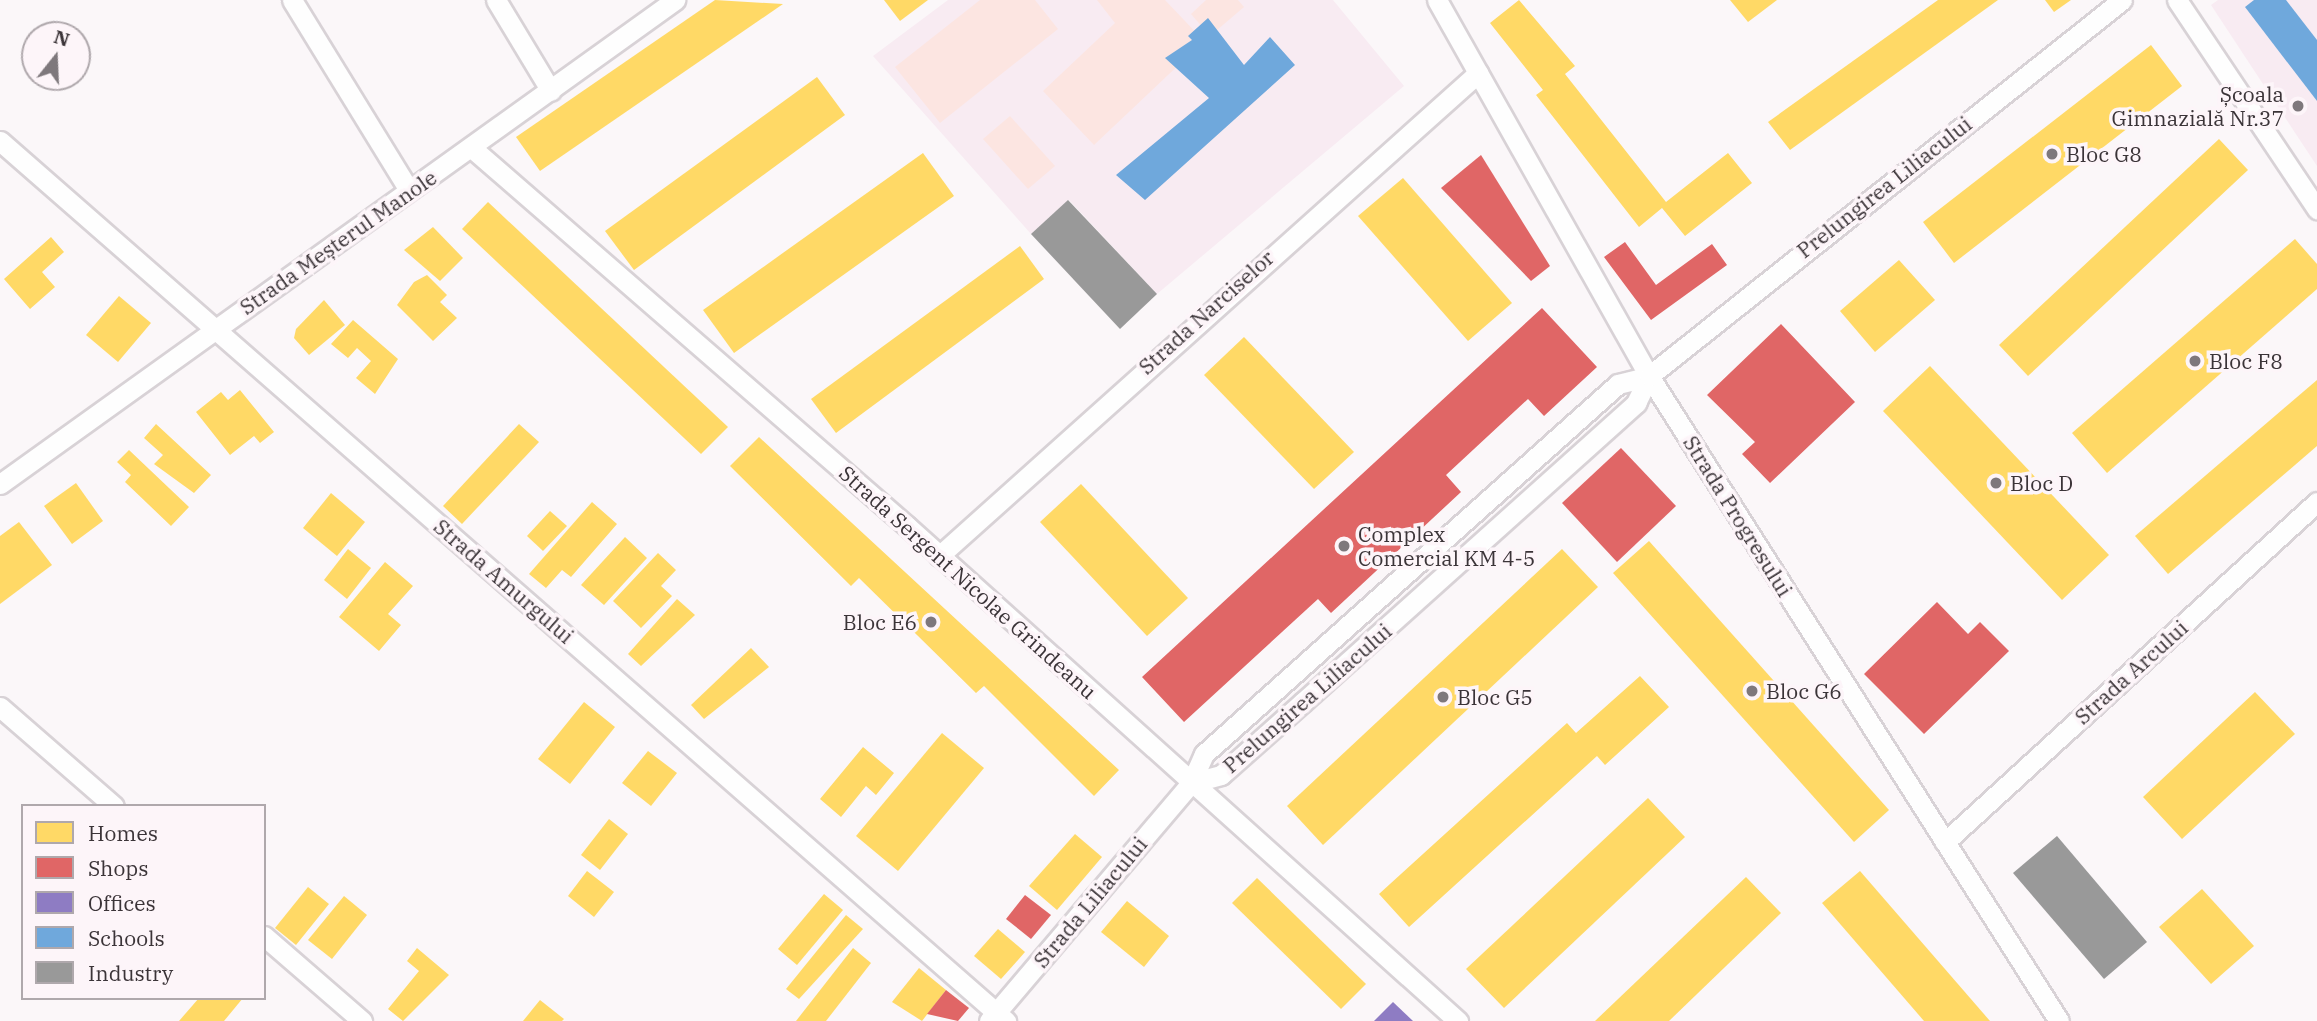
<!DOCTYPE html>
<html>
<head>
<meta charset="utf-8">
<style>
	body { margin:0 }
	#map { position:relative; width:2317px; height:1021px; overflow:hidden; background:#fbf7f9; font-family:"IBM Plex Serif",serif }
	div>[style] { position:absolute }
	.built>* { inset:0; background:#f8ebf2 }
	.green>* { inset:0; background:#fce5e1 }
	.homes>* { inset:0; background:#ffd966 }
	.shops>* { inset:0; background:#e06666 }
	.offices>* { inset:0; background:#8e7cc3 }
	.schools>* { inset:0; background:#6fa8dc }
	.industry>* { inset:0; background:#999 }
	.roads { filter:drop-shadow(2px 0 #d8d2d6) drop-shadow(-2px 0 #d8d2d6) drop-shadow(0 2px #d8d2d6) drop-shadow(0 -2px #d8d2d6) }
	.street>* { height:19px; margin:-9.5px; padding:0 9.5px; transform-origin:9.5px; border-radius:9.5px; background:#fefefe }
	.dots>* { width:19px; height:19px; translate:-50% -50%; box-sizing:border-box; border:4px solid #fdf5f9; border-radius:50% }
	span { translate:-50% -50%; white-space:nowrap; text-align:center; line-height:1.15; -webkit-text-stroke:7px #fdf5f9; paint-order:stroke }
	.poi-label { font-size:21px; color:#3b3438 }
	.right { translate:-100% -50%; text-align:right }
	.left { translate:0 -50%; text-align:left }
	.street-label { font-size:21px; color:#3b3438 }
	.legend { position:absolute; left:21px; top:804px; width:245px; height:196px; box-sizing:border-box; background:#fdf5f9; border:2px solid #afa8ac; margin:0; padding:9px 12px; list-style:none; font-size:21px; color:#3b3438 }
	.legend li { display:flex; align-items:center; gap:14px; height:35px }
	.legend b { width:35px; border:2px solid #afa8ac }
	.north { position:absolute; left:21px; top:21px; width:70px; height:70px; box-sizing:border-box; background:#fdf5f9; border:2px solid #afa8ac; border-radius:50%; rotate:18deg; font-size:19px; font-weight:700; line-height:28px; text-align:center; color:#3b3438 }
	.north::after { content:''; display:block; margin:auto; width:24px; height:32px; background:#7e787c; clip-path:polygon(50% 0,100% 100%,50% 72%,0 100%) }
</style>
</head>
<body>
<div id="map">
	<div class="built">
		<div style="clip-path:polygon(948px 0,1333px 0,1404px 86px,1157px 294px,1069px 200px,1031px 234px,873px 56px)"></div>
		<div style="clip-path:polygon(2218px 0,2317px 0,2317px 166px,2211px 5px)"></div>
	</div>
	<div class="green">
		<div style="clip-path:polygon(980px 0,1035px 0,1058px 29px,940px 123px,895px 67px)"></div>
		<div style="clip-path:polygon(1097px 0,1165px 0,1204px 41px,1094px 145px,1043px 91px,1115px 23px)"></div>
		<div style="clip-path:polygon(1206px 0,1238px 0,1244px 7px,1210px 36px,1191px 14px)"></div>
		<div style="clip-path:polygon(1010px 116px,1055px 166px,1028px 189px,983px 139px)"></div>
	</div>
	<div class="homes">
		<div style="clip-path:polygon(715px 0,783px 4px,540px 171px,516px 137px)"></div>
		<div style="clip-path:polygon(884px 0,928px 0,900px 21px)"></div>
		<div style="clip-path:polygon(1519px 0,1575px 66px,1565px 74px,1666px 202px,1728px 153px,1752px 183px,1685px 236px,1662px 208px,1639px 227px,1536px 95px,1543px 90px,1490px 23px)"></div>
		<div style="clip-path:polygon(1730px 0,1777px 0,1748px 22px)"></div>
		<div style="clip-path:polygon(1938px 0,1998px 0,1790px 150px,1768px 122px)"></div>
		<div style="clip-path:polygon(2045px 0,2071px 0,2054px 12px)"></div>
		<div style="clip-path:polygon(2151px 45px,2182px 86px,1954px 263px,1923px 222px)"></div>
		<div style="clip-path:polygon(817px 77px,845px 115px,634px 270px,605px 231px)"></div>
		<div style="clip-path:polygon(2219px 139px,2248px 170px,2028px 376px,1999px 345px)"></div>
		<div style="clip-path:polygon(923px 153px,954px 196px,734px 353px,703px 310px)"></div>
		<div style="clip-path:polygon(1403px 178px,1512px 303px,1468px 341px,1358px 216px)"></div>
		<div style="clip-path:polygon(488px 202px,728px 427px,701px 454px,462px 229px)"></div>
		<div style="clip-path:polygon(433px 227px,463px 258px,440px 281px,404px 250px)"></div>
		<div style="clip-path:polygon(51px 237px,64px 252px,42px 272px,55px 287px,30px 309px,4px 279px)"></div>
		<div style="clip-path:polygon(2295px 239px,2317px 264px,2317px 289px,2107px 473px,2072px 433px)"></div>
		<div style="clip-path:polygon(1020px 246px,1044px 279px,836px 433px,811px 399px)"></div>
		<div style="clip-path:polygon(1899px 260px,1935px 300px,1875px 352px,1840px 311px)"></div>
		<div style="clip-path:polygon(427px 275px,447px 295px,440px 302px,457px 318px,433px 341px,397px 305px,414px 282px)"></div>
		<div style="clip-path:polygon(119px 296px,151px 323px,118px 362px,86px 335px)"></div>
		<div style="clip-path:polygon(324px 300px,345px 325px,309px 355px,294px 338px,296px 329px)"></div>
		<div style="clip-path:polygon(353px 320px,398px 359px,375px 394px,356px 378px,371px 361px,357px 348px,348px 358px,331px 344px)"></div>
		<div style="clip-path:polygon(1244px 337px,1354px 452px,1314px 489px,1204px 375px)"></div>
		<div style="clip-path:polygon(1930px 366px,2109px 555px,2062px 600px,1883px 411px)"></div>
		<div style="clip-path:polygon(2317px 380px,2317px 446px,2168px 574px,2135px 536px)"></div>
		<div style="clip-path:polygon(240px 390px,274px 432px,260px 443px,254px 436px,230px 455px,196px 412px,221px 392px,228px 400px)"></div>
		<div style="clip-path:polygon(156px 424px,211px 475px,194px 493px,154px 464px,163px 455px,144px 438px)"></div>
		<div style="clip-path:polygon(519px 424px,539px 442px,462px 524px,443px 506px)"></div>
		<div style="clip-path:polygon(759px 437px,1119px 770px,1094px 796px,984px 686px,976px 693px,859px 578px,851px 586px,730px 466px)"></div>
		<div style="clip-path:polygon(129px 450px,189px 507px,171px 526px,125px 482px,131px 475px,117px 462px)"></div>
		<div style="clip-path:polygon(76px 483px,103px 521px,72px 544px,44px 506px)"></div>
		<div style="clip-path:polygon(1081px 484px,1188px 598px,1147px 636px,1040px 522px)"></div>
		<div style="clip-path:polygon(331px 493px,365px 522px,337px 556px,303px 528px)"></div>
		<div style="clip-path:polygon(592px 502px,617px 524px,571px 577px,562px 570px,546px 588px,529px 574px)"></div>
		<div style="clip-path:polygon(550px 511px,567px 526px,543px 551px,527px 536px)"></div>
		<div style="clip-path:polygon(19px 522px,52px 565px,0 604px,0 536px)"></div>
		<div style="clip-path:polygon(625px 537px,647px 558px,604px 605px,581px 585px)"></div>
		<div style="clip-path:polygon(1649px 541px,1889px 810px,1854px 842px,1613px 573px)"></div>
		<div style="clip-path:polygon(348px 549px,371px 568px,347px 599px,324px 580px)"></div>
		<div style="clip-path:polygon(1562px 549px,1598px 587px,1323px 845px,1287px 806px)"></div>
		<div style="clip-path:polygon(658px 553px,676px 570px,661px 586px,672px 596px,641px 628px,613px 601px)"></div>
		<div style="clip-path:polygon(385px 562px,413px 586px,388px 614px,401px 625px,379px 651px,339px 617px)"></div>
		<div style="clip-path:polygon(677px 599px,695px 615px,641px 666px,628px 654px)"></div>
		<div style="clip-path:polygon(751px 648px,769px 667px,704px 719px,691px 705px)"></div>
		<div style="clip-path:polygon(1640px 676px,1669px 707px,1605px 765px,1597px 756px,1409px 927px,1379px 894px,1567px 723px,1576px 733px)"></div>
		<div style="clip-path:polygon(2255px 692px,2295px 734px,2182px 839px,2143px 797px)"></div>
		<div style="clip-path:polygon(584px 702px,615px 727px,570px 784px,538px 759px)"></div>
		<div style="clip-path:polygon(942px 733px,984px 768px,898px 871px,856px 836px)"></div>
		<div style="clip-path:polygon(863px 747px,894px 773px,876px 795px,866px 786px,841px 817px,820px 799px)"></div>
		<div style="clip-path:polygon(648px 751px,677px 773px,651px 806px,622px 783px)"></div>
		<div style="clip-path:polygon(1648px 798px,1685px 837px,1504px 1008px,1466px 969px)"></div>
		<div style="clip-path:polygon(609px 819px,628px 834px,600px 870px,581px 855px)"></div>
		<div style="clip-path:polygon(1075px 834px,1102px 857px,1057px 910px,1029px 886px)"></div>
		<div style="clip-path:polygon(587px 871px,614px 892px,594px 917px,568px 896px)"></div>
		<div style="clip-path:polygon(1860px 871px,1990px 1021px,1924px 1021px,1822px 903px)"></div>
		<div style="clip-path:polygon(1746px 877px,1781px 913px,1669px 1021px,1595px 1021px)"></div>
		<div style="clip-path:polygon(1257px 878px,1366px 984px,1341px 1009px,1232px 903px)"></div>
		<div style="clip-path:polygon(308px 887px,329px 904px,296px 945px,275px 928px)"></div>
		<div style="clip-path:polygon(2202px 889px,2254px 946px,2211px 984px,2159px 927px)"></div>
		<div style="clip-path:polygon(824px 894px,843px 910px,797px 965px,778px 949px)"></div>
		<div style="clip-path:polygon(344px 896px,367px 915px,332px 959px,308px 940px)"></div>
		<div style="clip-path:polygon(1127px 901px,1169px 936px,1144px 967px,1101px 932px)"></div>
		<div style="clip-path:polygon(846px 915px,863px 929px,799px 999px,786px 989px)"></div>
		<div style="clip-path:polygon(998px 929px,1025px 952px,1001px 979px,974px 956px)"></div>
		<div style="clip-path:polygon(417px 948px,449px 975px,403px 1021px,388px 1009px,419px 971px,407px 961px)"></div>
		<div style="clip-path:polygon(853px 948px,871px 963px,826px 1021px,796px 1021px)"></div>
		<div style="clip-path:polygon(919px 968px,946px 990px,922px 1021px,892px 1002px)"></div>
		<div style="clip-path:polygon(199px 998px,243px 998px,224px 1021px,179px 1021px)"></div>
		<div style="clip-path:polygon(540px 1000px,564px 1019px,562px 1021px,523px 1021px)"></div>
	</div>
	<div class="shops">
		<div style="clip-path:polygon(1481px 155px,1550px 266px,1531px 281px,1441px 188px)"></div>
		<div style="clip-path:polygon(1625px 242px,1656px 285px,1712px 244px,1727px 265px,1651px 320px,1604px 257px)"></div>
		<div style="clip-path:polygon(1542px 308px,1597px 367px,1544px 416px,1528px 399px,1446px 475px,1461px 492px,1331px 613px,1318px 599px,1184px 722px,1142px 677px)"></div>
		<div style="clip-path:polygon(1781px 324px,1855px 402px,1770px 483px,1742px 454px,1755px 442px,1707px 395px)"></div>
		<div style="clip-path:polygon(1621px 448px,1676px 506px,1617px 562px,1562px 503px)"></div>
		<div style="clip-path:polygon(1937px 602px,1968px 634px,1980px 622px,2009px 651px,1924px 734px,1864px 674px)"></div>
		<div style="clip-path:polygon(1025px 895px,1051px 915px,1031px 939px,1006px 919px)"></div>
		<div style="clip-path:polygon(946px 990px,969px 1008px,958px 1021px,927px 1014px)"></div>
	</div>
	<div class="offices">
		<div style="clip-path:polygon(1393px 1002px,1413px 1021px,1374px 1021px)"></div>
	</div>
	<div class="schools">
		<div style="clip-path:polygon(2254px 0,2286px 0,2317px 40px,2317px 101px,2245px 7px)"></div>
		<div style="clip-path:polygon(1208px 18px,1244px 65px,1270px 37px,1295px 65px,1145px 200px,1116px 175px,1209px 98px,1165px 58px,1192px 40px,1188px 36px)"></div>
	</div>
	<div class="industry">
		<div style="clip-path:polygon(1068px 200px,1157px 294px,1120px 329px,1031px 234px)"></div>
		<div style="clip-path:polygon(2057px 836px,2147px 942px,2104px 979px,2013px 873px)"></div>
	</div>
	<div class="roads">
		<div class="street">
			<div style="left:292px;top:0;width:223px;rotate:58.4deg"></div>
			<div style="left:496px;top:0;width:106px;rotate:58.9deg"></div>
			<div style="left:1437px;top:0;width:432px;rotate:60.6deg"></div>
			<div style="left:1649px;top:376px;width:764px;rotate:57.56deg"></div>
			<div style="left:2177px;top:0;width:252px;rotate:56.2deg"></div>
			<div style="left:0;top:141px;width:1337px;rotate:41.18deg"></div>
			<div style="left:473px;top:149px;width:575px;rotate:40.98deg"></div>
			<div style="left:907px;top:526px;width:741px;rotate:41.94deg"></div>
			<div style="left:0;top:484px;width:831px;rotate:-35.64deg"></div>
			<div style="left:939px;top:556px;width:724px;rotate:-41.86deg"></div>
			<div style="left:0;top:707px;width:151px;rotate:41deg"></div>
			<div style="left:1191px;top:783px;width:31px;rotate:-15deg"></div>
			<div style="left:1221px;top:775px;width:110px;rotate:-41.7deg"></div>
			<div style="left:1303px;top:702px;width:448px;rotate:-41.9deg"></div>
			<div style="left:1636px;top:403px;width:30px;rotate:-64deg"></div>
			<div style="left:1945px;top:842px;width:504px;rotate:-42.43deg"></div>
			<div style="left:264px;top:936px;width:130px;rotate:40.9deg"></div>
			<div style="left:989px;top:1021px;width:312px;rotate:-49.7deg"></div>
			<div style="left:1191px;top:783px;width:32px;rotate:-66deg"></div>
			<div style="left:1204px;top:754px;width:555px;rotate:-41.79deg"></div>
			<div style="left:1618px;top:384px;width:32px;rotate:-14deg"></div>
			<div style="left:1649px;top:376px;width:604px;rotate:-38.48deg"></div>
		</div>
	</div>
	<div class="dots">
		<div style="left:2298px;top:106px;background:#7e787c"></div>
		<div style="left:2052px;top:154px;background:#7e787c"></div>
		<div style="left:2195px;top:361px;background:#7e787c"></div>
		<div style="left:1996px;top:483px;background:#7e787c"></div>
		<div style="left:1344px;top:546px;background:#7e787c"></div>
		<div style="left:931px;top:622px;background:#7e787c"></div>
		<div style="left:1752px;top:691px;background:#7e787c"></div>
		<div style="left:1443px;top:697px;background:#7e787c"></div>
	</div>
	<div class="poi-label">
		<span class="right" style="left:2284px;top:106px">Școala<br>Gimnazială Nr.37</span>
		<span class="left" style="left:2066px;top:154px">Bloc G8</span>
		<span class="left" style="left:2209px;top:361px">Bloc F8</span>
		<span class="left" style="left:2010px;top:483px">Bloc D</span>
		<span class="left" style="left:1358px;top:546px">Complex<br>Comercial KM 4-5</span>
		<span class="right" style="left:917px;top:622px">Bloc E6</span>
		<span class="left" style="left:1766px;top:691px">Bloc G6</span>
		<span class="left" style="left:1457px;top:697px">Bloc G5</span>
	</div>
	<div class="street-label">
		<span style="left:1884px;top:187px;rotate:-38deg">Prelungirea Liliacului</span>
		<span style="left:338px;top:242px;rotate:-35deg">Strada Meșterul Manole</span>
		<span style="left:1206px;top:312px;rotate:-42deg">Strada Narciselor</span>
		<span style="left:1738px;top:516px;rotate:58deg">Strada Progresului</span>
		<span style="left:504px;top:581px;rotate:41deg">Strada Amurgului</span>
		<span style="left:968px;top:582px;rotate:42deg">Strada Sergent Nicolae Grindeanu</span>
		<span style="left:2131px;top:672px;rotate:-42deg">Strada Arcului</span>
		<span style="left:1307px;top:698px;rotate:-41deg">Prelungirea Liliacului</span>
		<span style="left:1090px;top:902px;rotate:-50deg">Strada Liliacului</span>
	</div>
	<ul class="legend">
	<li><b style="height:19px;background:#ffd966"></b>Homes</li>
	<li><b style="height:19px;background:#e06666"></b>Shops</li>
	<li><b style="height:19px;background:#8e7cc3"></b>Offices</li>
	<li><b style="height:19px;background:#6fa8dc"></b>Schools</li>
	<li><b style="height:19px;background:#999"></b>Industry</li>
	</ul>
	<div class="north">N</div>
</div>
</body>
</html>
